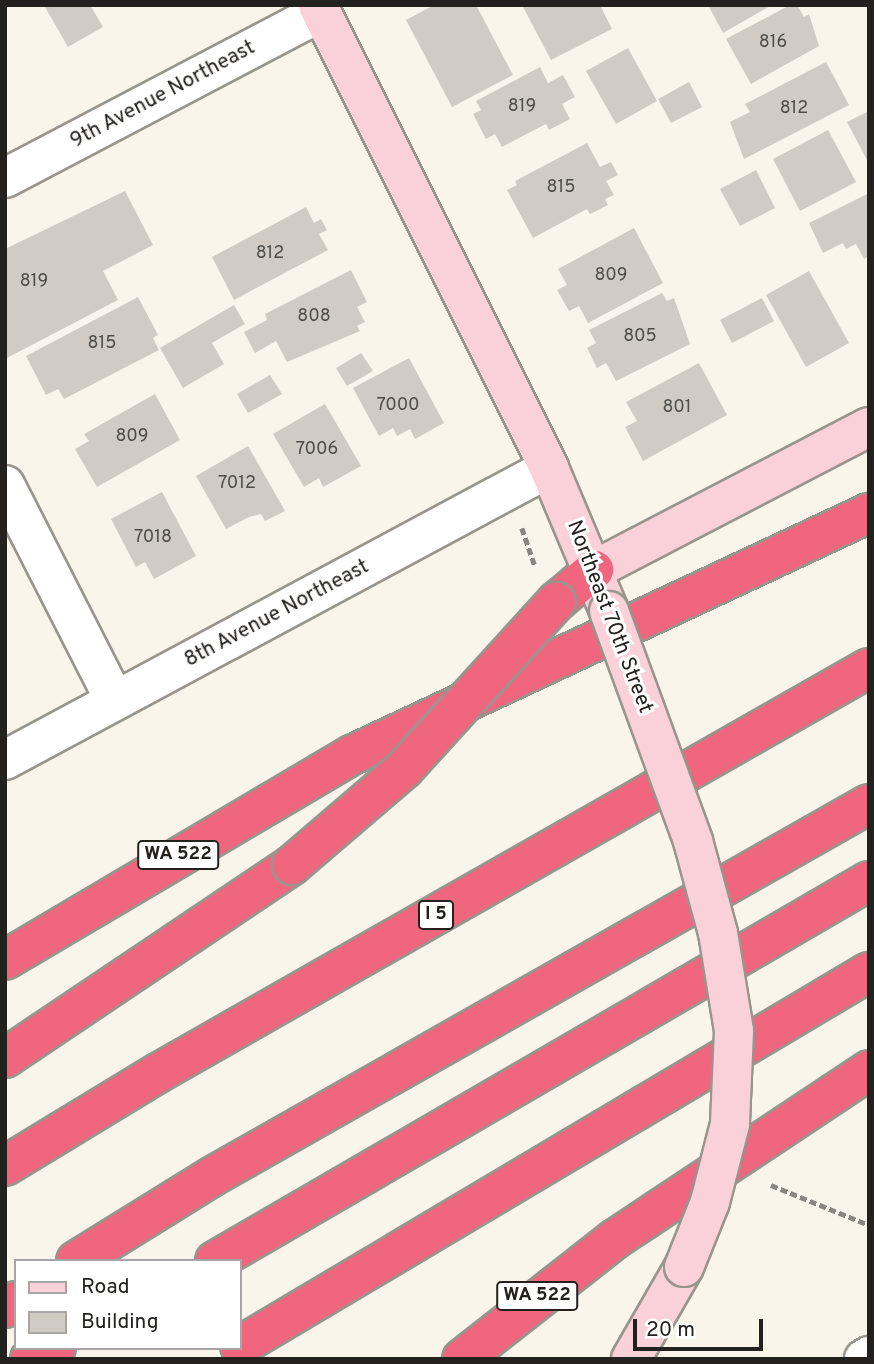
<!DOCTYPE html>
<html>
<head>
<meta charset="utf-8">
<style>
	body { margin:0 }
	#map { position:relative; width:874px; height:1364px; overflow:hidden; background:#f9f5eb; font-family:Overpass,sans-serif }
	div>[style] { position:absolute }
	.building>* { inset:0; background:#d0ccc3 }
	.path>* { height:4.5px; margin-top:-2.25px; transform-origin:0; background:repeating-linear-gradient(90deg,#898680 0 7px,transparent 0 10.5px) }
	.roads { filter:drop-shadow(2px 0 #98958c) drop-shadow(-2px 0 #98958c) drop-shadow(0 2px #98958c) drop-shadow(0 -2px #98958c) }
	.street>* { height:38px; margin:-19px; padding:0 19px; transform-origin:19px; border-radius:19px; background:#fff }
	.secondary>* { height:38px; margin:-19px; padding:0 19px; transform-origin:19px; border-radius:19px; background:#fad1d8 }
	.highway>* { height:38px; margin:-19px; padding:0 19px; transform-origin:19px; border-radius:19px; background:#ef667e }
	.bridges { filter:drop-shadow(2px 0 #98958c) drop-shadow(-2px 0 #98958c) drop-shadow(0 2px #98958c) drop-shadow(0 -2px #98958c) }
	.secondary-bridge>* { height:38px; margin:-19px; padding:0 19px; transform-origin:19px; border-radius:19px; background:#fad1d8 }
	.highway-bridge>* { height:38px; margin:-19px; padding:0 19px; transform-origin:19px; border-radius:19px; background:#ef667e }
	span { translate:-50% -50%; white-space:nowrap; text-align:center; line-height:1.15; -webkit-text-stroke:6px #fff; paint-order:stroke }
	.number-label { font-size:18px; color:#4e4c47 }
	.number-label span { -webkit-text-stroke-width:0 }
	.shield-label span { padding:2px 5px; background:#fff; border:2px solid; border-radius:5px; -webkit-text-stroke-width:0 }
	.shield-label { font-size:19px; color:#23211e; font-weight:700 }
	.street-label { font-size:21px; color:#23211e }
	.frame { position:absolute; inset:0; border:7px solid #23211e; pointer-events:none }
	.legend { position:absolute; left:14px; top:1259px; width:228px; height:91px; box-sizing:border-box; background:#fff; border:2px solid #a7a6a5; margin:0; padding:9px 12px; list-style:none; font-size:21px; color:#23211e }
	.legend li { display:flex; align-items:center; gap:14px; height:35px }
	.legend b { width:35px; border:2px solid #a7a6a5 }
	.scale { position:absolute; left:633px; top:1319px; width:130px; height:32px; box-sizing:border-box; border:4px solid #23211e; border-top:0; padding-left:9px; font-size:21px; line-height:24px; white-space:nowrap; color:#23211e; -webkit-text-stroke:5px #fff; paint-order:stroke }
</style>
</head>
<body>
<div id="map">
	<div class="building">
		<div style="clip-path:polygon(90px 5px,103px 27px,68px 47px,45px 7px)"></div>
		<div style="clip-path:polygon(434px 5px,476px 5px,513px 75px,452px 107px,406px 20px)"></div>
		<div style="clip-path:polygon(522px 5px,600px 5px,612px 29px,551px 60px)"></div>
		<div style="clip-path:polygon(708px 5px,772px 5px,723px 33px)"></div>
		<div style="clip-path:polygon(790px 5px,797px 5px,804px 17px,809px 14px,819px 46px,751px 84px,726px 39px)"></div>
		<div style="clip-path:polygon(628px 48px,657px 101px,616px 124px,586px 71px)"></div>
		<div style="clip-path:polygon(826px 62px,849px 105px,744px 159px,730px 122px,750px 112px,745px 104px)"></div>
		<div style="clip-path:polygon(540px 67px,548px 83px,563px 75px,575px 97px,562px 104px,570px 119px,549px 130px,546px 124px,502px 147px,495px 134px,486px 139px,473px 114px,481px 110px,476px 101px)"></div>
		<div style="clip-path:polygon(689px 82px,702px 107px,671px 123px,658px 99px)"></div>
		<div style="clip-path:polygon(869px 111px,869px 164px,847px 122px)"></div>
		<div style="clip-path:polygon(828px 130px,856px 182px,800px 211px,773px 159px)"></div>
		<div style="clip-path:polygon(587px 143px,600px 167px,611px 162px,618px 175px,606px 181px,614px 195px,605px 199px,608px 205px,590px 214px,587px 209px,533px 238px,507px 190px,517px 185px,515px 181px)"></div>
		<div style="clip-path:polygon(756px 170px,775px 208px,740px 226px,720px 189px)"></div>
		<div style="clip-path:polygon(125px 191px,153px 245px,103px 271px,118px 300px,5px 359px,5px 249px)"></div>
		<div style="clip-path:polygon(869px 193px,869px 256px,864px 259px,856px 244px,846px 249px,843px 243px,823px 253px,809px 223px)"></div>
		<div style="clip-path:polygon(306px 207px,314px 223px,321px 219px,327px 230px,319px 234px,328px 250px,234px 300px,212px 257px)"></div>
		<div style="clip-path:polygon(634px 228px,663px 283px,588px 323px,579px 306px,569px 311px,557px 290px,567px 285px,558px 269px)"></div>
		<div style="clip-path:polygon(351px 270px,367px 302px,357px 307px,365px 322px,357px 326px,360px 331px,287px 362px,276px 341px,255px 353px,244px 332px,267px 320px,265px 314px)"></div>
		<div style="clip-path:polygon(809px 271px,849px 343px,806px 367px,766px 295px)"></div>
		<div style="clip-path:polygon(662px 293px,667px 301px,674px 298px,690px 344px,616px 381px,606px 363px,597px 368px,587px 348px,596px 343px,589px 330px)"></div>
		<div style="clip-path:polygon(138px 297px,158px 335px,153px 338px,159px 350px,64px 399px,58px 389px,46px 395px,26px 356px)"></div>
		<div style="clip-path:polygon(762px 298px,774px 321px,732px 343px,720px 320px)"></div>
		<div style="clip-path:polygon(234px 305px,245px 324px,212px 343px,224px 364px,183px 388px,160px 348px)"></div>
		<div style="clip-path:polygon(361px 353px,373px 371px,347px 386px,336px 368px)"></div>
		<div style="clip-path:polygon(409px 358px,444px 423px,415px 439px,410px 429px,397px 436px,393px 428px,379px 436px,353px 388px)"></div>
		<div style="clip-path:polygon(699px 363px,727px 415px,643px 461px,625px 427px,637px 421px,626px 402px)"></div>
		<div style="clip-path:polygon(270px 375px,282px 394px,248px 413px,237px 394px)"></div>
		<div style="clip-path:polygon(155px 394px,180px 440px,97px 487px,75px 449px,89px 441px,84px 434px)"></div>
		<div style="clip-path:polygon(325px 404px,361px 466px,323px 487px,319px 478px,304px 487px,273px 434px)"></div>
		<div style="clip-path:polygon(248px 446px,285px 511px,265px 521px,261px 514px,249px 517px,226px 529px,196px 476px)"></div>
		<div style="clip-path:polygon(162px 492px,196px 556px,154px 579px,145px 562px,136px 567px,111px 519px)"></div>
	</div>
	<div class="path">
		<div style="left:522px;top:528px;width:40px;rotate:71.1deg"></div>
		<div style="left:771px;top:1185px;width:106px;rotate:22.2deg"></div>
	</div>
	<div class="roads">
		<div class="street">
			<div style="left:5px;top:178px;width:357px;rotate:-27.7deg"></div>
			<div style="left:5px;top:485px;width:242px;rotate:63deg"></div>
			<div style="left:5px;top:760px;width:617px;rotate:-28.23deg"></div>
			<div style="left:864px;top:1359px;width:6px;rotate:-31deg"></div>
		</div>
		<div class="secondary">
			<div style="left:318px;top:5px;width:517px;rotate:63.48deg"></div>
			<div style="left:549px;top:468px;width:155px;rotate:67.2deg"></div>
			<div style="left:594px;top:570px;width:310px;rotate:-27.5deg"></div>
			<div style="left:631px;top:1359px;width:106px;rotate:-60.1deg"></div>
		</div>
		<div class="highway">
			<div style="left:556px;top:602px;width:50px;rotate:-40.1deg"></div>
			<div style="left:5px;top:960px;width:405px;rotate:-30.6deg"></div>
			<div style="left:354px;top:754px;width:569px;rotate:-25.08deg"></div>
			<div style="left:5px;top:1058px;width:346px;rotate:-33.9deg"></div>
			<div style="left:5px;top:1166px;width:179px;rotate:-31.3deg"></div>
			<div style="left:158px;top:1073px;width:818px;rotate:-29.67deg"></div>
			<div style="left:76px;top:1261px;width:161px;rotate:-31.8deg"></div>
			<div style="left:213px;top:1176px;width:754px;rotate:-29.56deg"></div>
			<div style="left:215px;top:1261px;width:756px;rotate:-30.16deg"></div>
			<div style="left:5px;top:1308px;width:13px;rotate:-32deg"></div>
			<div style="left:240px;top:1346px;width:732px;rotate:-30.74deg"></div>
			<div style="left:30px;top:1359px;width:28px;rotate:-23deg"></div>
			<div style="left:462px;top:1359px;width:194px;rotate:-38.1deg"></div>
			<div style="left:615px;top:1239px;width:305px;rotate:-33.6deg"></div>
		</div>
	</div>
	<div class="bridges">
		<div class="secondary-bridge">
			<div style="left:609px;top:611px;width:245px;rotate:69.9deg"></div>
			<div style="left:693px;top:841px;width:95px;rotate:74.8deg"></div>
			<div style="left:718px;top:933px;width:99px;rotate:80.7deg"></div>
			<div style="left:734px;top:1031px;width:93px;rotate:92.5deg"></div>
			<div style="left:730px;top:1124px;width:81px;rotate:104.4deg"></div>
			<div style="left:710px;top:1202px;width:70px;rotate:111.8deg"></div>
		</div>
		<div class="highway-bridge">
			<div style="left:292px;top:865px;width:148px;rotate:-40.6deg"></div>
			<div style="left:404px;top:769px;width:226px;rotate:-47.7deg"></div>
		</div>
	</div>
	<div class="number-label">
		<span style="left:773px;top:43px">816</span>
		<span style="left:522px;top:107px">819</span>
		<span style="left:794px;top:109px">812</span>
		<span style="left:561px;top:188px">815</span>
		<span style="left:270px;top:254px">812</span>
		<span style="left:611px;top:276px">809</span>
		<span style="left:34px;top:282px">819</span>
		<span style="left:314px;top:317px">808</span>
		<span style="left:640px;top:337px">805</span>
		<span style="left:102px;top:344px">815</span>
		<span style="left:398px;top:406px">7000</span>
		<span style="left:677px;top:408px">801</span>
		<span style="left:132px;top:437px">809</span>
		<span style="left:317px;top:450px">7006</span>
		<span style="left:237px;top:484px">7012</span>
		<span style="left:153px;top:538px">7018</span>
	</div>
	<div class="shield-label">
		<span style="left:178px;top:855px">WA 522</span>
		<span style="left:436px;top:915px">I 5</span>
		<span style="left:537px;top:1296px">WA 522</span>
	</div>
	<div class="street-label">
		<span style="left:163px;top:95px;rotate:-28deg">9th Avenue Northeast</span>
		<span style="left:277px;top:614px;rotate:-28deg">8th Avenue Northeast</span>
		<span style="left:609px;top:617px;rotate:69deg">Northeast 70th Street</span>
	</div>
	<div class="frame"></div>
	<ul class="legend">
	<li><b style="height:9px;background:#fad1d8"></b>Road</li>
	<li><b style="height:19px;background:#d0ccc3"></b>Building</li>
	</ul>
	<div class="scale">20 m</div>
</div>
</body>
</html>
